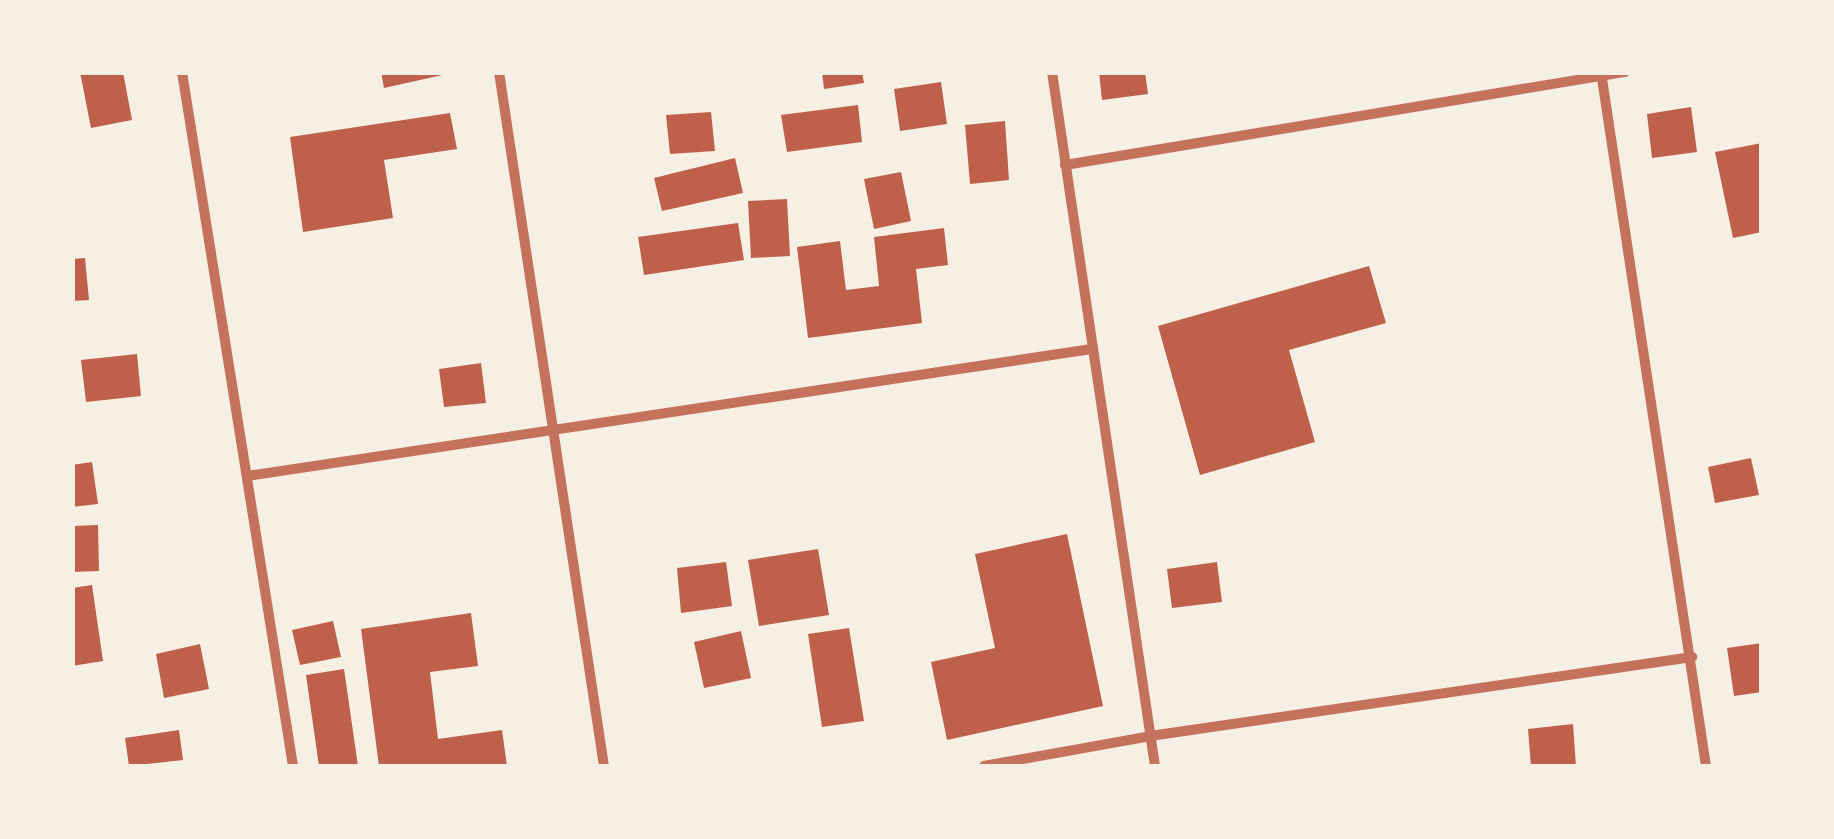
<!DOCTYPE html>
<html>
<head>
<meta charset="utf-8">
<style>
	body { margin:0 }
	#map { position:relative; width:1834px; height:839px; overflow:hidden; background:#f6efe4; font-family:Montserrat,sans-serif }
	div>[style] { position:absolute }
	.building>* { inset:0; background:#bf614a }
	.minor>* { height:10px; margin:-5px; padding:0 5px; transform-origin:5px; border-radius:5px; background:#c5725c }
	span { translate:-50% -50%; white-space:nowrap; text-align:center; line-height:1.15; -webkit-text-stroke:9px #f6efe4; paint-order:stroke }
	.frame { position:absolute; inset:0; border:75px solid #f6efe4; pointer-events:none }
</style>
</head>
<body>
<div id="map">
	<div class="building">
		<div style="clip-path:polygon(80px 72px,123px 72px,132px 120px,91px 128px)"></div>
		<div style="clip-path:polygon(381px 72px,447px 72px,447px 74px,384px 88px)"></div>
		<div style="clip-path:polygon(822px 72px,862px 72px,864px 83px,824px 89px)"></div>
		<div style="clip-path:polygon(1099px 72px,1145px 72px,1148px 94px,1102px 100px)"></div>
		<div style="clip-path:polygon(941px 82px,947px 124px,900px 131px,894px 89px)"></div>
		<div style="clip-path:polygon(858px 105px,862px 142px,787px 152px,781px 115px)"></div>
		<div style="clip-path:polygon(1691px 107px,1697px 152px,1652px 158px,1647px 114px)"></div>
		<div style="clip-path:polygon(711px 112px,715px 151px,670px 154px,666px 115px)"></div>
		<div style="clip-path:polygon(450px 113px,457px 149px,384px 160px,393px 218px,303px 232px,290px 137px)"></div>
		<div style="clip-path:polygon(1005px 121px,1009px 180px,970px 184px,965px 125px)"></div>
		<div style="clip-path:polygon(1762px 143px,1762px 232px,1733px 238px,1715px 152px)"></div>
		<div style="clip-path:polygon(735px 158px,743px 193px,662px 211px,654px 178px)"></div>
		<div style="clip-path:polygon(901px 172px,911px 221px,874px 229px,864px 179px)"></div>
		<div style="clip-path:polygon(787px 199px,790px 256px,751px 258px,748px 201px)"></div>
		<div style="clip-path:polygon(738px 223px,744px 260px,644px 275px,638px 237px)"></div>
		<div style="clip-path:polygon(944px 228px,948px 265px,916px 269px,922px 323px,808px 338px,797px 247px,840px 241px,846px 290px,879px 286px,874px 237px)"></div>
		<div style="clip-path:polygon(85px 258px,89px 300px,72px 301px,72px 259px)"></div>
		<div style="clip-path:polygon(1369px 266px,1386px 323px,1289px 350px,1315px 442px,1200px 475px,1158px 326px)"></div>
		<div style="clip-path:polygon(137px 354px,141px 396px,86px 402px,81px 360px)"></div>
		<div style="clip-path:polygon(481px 363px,486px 403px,444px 407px,439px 369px)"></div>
		<div style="clip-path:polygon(1751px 458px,1759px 495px,1715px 503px,1708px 467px)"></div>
		<div style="clip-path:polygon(92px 462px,98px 504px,72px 507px,72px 465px)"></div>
		<div style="clip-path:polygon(98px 525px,99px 571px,72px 572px,72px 526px)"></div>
		<div style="clip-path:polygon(1067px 534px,1103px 706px,947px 740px,931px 662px,995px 648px,975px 554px)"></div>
		<div style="clip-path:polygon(818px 549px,829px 615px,759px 626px,748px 560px)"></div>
		<div style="clip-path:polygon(726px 562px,732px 606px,681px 613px,677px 568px)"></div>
		<div style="clip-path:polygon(1217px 562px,1222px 602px,1172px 608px,1167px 569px)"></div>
		<div style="clip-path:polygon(92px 585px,103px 661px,72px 666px,72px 588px)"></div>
		<div style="clip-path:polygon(471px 613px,478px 666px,430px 672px,438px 739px,502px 730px,507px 766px,379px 766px,361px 629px)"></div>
		<div style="clip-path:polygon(333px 621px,341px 657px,300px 665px,292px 630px)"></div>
		<div style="clip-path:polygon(849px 628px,864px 721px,822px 727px,808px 634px)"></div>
		<div style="clip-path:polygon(741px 631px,751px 678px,704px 688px,694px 642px)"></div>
		<div style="clip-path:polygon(1762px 643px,1762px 692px,1734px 696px,1727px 648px)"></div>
		<div style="clip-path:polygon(200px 644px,209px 689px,164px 698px,156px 654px)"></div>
		<div style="clip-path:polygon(344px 669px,358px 766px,319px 766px,306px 675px)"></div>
		<div style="clip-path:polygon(1573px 724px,1576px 766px,1531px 766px,1528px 729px)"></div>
		<div style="clip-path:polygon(179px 730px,183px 760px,129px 766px,125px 738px)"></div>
	</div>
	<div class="minor">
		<div style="left:182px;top:72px;width:703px;rotate:80.91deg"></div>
		<div style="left:499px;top:72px;width:702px;rotate:81.4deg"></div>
		<div style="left:1052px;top:72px;width:702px;rotate:81.56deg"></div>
		<div style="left:1601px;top:72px;width:702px;rotate:81.4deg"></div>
		<div style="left:1065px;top:165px;width:568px;rotate:-9.43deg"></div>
		<div style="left:247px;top:476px;width:854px;rotate:-8.55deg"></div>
		<div style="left:984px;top:766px;width:169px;rotate:-10.2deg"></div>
		<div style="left:1150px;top:736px;width:548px;rotate:-8.29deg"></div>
	</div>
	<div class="frame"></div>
</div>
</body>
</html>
